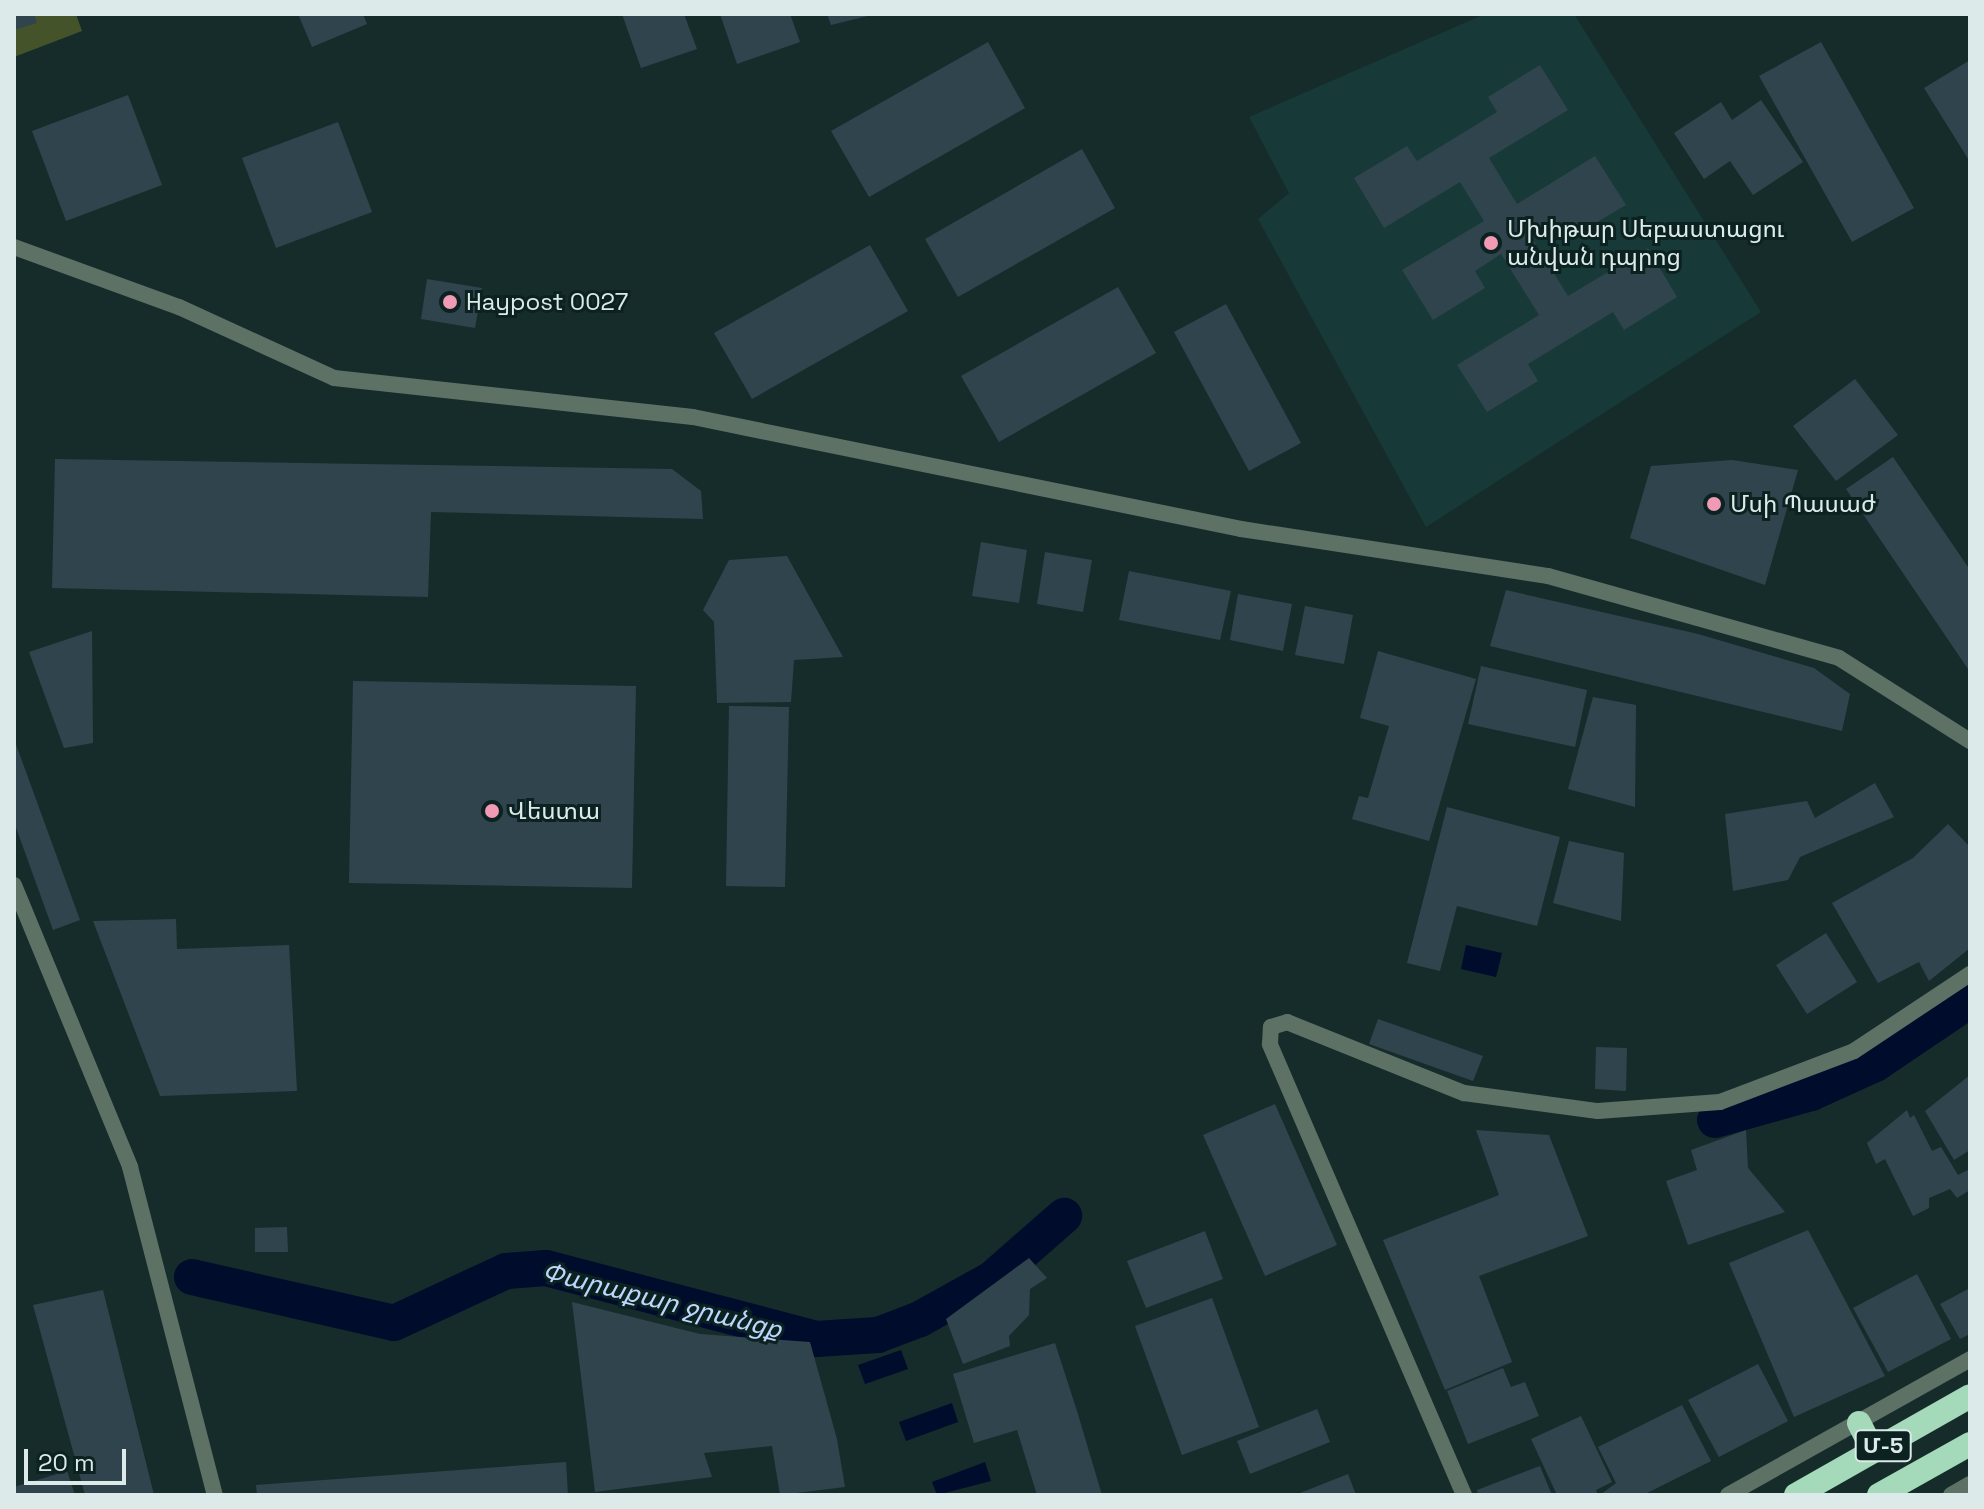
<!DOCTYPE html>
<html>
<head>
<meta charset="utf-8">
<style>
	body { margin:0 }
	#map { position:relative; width:1984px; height:1509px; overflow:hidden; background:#152c2b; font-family:"Space Grotesk","Noto Sans Armenian",sans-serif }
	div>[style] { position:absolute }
	.built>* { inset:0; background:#173938 }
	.green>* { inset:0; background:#45532a }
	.water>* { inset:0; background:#000c2c }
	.canal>* { height:36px; margin:-18px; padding:0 18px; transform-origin:18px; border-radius:18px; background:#000c2c }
	.building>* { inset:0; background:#30444d }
	.street>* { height:16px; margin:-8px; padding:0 8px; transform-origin:8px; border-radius:8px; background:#5d7165 }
	.highway>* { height:24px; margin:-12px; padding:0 12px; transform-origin:12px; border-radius:12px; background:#a4d9ba }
	.dots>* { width:22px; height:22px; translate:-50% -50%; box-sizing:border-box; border:4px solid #0b2221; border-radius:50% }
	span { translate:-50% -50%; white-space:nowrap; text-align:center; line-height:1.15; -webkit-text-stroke:6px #0b2221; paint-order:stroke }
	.shield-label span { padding:2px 6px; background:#0b2221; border:2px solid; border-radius:6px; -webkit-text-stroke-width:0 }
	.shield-label { font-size:22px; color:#dceae9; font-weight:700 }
	.poi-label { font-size:24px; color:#dceae9 }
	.left { translate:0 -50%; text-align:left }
	.water-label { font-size:26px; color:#bdd6fd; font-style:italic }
	.frame { position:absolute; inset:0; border:16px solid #dceae9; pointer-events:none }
	.scale { position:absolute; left:24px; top:1449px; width:102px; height:36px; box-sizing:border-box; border:4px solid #dceae9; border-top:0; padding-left:10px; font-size:24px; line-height:28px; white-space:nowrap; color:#dceae9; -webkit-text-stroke:6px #0b2221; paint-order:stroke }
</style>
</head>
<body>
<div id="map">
	<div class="built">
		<div style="clip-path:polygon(1485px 14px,1574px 14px,1761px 312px,1426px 527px,1258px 219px,1289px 193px,1249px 117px)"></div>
	</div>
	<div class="green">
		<div style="clip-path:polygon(14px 14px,76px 14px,82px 31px,14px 57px)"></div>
	</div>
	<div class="water">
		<div style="clip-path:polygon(1466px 945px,1502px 953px,1496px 977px,1461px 969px)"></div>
		<div style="clip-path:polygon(901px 1350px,908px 1369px,865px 1384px,858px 1365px)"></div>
		<div style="clip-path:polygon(952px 1403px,958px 1422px,906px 1441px,899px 1422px)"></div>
		<div style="clip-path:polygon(985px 1462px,991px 1481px,937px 1495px,932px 1482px)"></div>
	</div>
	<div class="canal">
		<div style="left:1715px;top:1120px;width:100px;rotate:-15.7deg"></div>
		<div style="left:1811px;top:1093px;width:70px;rotate:-24.4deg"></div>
		<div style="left:1875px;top:1064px;width:115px;rotate:-34deg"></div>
		<div style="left:192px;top:1277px;width:207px;rotate:12.8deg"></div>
		<div style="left:394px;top:1323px;width:123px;rotate:-24.9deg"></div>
		<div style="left:506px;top:1271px;width:40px;rotate:-4.3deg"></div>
		<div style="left:546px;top:1268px;width:279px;rotate:14.7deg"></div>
		<div style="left:816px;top:1339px;width:62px;rotate:-3.7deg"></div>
		<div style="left:878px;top:1335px;width:45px;rotate:-20.9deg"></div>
		<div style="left:920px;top:1319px;width:82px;rotate:-29.1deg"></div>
		<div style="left:992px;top:1279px;width:96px;rotate:-41.2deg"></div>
	</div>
	<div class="building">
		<div style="clip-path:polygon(14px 14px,34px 14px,37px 23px,14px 30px)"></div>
		<div style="clip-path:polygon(298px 14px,363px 14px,367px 24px,312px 47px)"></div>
		<div style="clip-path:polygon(622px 14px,684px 14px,697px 49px,641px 68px)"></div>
		<div style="clip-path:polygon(720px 14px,790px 14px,800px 42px,737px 64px)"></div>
		<div style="clip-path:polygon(827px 14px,872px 14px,872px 15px,831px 25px)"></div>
		<div style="clip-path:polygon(988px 42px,1025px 108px,869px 197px,831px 131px)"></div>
		<div style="clip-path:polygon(1821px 42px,1914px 208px,1852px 242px,1759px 76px)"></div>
		<div style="clip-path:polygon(1970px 60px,1970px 162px,1924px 88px)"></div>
		<div style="clip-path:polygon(1540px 65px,1568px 110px,1489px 158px,1517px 204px,1595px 156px,1626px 205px,1570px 238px,1560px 221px,1532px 238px,1568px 296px,1648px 248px,1677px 297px,1624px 330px,1613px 312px,1528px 364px,1538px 381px,1487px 412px,1457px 365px,1539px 315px,1501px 254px,1475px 271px,1485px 288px,1433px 320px,1402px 270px,1484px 221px,1460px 182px,1384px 228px,1354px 178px,1407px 146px,1417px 161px,1497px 112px,1488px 97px)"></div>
		<div style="clip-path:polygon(128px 95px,162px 185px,66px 221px,32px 131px)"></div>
		<div style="clip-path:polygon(1761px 100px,1803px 162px,1753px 195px,1730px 161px,1704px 179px,1674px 133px,1721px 102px,1732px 120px)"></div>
		<div style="clip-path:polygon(338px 122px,372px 212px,276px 248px,242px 158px)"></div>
		<div style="clip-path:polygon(1082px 149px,1115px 208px,958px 297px,925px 239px)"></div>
		<div style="clip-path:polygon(870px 245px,908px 311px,752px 399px,714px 333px)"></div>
		<div style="clip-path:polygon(427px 279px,482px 288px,475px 328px,421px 319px)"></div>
		<div style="clip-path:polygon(1118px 287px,1156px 353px,999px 442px,961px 376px)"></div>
		<div style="clip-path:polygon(1226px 304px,1301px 443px,1249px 471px,1174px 332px)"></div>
		<div style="clip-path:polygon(1855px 379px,1898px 435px,1836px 481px,1793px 426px)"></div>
		<div style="clip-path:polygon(1893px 457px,1970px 570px,1970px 672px,1846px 489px)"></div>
		<div style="clip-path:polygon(55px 459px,672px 469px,701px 491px,703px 519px,431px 512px,428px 597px,52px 588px)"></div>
		<div style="clip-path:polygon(1732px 460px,1798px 470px,1765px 585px,1630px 538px,1651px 466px)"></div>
		<div style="clip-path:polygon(981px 542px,1027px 550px,1019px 603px,972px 596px)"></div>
		<div style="clip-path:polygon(1045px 552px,1092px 560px,1083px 612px,1037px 604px)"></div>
		<div style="clip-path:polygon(787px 556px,843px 657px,794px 660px,791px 702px,717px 703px,714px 622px,703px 610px,729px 560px)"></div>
		<div style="clip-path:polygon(1129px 571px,1231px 591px,1220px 640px,1119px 620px)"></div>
		<div style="clip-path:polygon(1506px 590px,1698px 634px,1814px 668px,1850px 694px,1842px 731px,1490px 646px)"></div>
		<div style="clip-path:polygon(1238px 594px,1292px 604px,1283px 651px,1230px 640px)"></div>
		<div style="clip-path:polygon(1305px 606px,1353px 615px,1344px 664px,1295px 655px)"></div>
		<div style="clip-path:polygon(92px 631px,93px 743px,64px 748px,29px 652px)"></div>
		<div style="clip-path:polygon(1378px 651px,1476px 679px,1429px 841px,1352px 819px,1359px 796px,1368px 798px,1389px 726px,1360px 718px)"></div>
		<div style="clip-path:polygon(1481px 666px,1587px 690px,1575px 747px,1468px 724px)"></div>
		<div style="clip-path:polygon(353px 681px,636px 686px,632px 888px,349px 883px)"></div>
		<div style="clip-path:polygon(1593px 697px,1636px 705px,1635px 807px,1568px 789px)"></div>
		<div style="clip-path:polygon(729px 706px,789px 707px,785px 887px,726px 886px)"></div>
		<div style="clip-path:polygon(14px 739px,80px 920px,53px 930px,14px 822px)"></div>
		<div style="clip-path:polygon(1875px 783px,1894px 817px,1800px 857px,1788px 880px,1733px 891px,1725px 814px,1807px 801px,1815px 818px)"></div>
		<div style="clip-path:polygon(1447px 807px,1560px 837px,1537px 926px,1457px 906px,1440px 971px,1407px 963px)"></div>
		<div style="clip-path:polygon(1948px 824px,1970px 847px,1970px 948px,1929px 981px,1919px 962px,1878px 983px,1832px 903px,1913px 858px)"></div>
		<div style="clip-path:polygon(1569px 841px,1624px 853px,1621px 921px,1553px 903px)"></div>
		<div style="clip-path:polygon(176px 919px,177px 949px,289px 945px,297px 1091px,160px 1096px,93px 921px)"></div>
		<div style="clip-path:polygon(1826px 933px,1857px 982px,1807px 1014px,1776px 965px)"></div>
		<div style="clip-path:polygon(1378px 1019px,1483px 1056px,1473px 1081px,1369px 1044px)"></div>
		<div style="clip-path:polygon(1596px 1047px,1627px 1048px,1626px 1091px,1595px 1089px)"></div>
		<div style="clip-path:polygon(1970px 1075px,1970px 1150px,1954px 1160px,1925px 1111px)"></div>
		<div style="clip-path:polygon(1275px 1104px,1337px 1245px,1265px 1276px,1203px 1135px)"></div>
		<div style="clip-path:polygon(1907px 1110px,1910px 1118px,1914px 1115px,1932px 1151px,1941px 1147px,1958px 1175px,1970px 1169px,1970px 1190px,1957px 1198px,1950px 1189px,1929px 1198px,1929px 1208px,1913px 1216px,1885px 1159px,1876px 1164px,1867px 1143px)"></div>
		<div style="clip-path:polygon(1476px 1130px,1549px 1135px,1588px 1236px,1479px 1276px,1512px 1362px,1445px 1390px,1383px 1240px,1499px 1195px)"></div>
		<div style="clip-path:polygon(1746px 1130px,1748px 1168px,1785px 1212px,1688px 1245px,1666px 1181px,1697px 1170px,1691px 1150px)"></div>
		<div style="clip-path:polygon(287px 1227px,288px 1252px,255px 1252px,255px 1228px)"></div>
		<div style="clip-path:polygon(1808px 1230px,1885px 1376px,1794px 1417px,1729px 1263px)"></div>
		<div style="clip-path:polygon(1205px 1231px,1223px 1279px,1146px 1308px,1127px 1261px)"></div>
		<div style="clip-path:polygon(1029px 1258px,1047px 1278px,1030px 1289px,1029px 1315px,1009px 1336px,1010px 1346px,963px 1364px,946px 1319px)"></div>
		<div style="clip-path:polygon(1917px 1274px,1951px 1339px,1888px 1372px,1853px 1308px)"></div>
		<div style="clip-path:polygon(1970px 1288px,1970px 1334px,1960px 1339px,1940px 1304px)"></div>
		<div style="clip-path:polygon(103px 1290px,154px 1495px,85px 1495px,33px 1305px)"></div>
		<div style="clip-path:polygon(1212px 1298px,1259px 1427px,1182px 1455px,1135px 1326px)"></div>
		<div style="clip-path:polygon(572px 1302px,700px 1334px,810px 1342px,837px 1439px,845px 1487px,780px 1495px,772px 1446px,704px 1453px,712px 1477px,595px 1492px)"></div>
		<div style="clip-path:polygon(1055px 1343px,1077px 1411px,1102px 1495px,1037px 1495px,1017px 1430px,974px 1443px,953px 1374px)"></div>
		<div style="clip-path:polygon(1758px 1364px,1788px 1421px,1719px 1457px,1688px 1400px)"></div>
		<div style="clip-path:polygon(1503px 1368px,1511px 1387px,1525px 1382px,1539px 1416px,1468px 1444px,1447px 1391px)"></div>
		<div style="clip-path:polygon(1682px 1405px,1711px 1461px,1643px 1495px,1600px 1495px,1616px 1483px,1598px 1447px)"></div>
		<div style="clip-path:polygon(1317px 1409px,1330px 1442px,1250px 1474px,1237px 1441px)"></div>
		<div style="clip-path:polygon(1581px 1416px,1612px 1482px,1596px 1490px,1598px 1495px,1557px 1495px,1531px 1439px)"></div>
		<div style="clip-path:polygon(566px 1462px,568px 1495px,257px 1495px,256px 1485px)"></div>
		<div style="clip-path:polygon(1540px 1466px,1552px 1495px,1478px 1495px,1477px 1490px)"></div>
		<div style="clip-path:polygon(67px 1471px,75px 1495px,15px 1495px,14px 1487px)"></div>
		<div style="clip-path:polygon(1348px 1474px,1356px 1495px,1295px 1495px)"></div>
	</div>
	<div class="street">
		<div style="left:14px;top:247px;width:176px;rotate:20deg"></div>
		<div style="left:179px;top:307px;width:170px;rotate:24.6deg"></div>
		<div style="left:334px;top:378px;width:361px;rotate:6.2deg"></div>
		<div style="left:693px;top:417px;width:559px;rotate:11.55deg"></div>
		<div style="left:1241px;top:529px;width:311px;rotate:8.7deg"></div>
		<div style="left:1548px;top:576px;width:302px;rotate:15.7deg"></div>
		<div style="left:1839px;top:658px;width:155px;rotate:32.4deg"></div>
		<div style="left:14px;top:885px;width:305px;rotate:67.6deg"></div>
		<div style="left:130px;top:1167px;width:339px;rotate:75.5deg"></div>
		<div style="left:1464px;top:1495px;width:491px;rotate:-113.3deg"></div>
		<div style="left:1270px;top:1044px;width:17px;rotate:-87deg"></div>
		<div style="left:1271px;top:1027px;width:17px;rotate:-17deg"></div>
		<div style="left:1287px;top:1022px;width:191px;rotate:21.9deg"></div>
		<div style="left:1464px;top:1093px;width:135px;rotate:7.7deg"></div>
		<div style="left:1598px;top:1111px;width:122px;rotate:-4.2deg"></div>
		<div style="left:1720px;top:1102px;width:143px;rotate:-20.8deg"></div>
		<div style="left:1854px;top:1051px;width:139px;rotate:-33.6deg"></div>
		<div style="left:1728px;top:1495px;width:278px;rotate:-29.3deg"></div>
		<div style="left:1951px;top:1495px;width:22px;rotate:-30deg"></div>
	</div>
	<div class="highway">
		<div style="left:1859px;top:1423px;width:31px;rotate:63deg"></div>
		<div style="left:1796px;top:1495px;width:200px;rotate:-29.6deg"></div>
		<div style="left:1879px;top:1495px;width:104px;rotate:-29.3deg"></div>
	</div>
	<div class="dots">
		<div style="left:1491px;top:243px;background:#f09ab5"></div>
		<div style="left:450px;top:302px;background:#f09ab5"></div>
		<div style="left:1714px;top:504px;background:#f09ab5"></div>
		<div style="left:492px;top:811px;background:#f09ab5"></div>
	</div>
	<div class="shield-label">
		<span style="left:1883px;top:1446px">Մ-5</span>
	</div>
	<div class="poi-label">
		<span class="left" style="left:1507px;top:243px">Մխիթար Սեբաստացու<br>անվան դպրոց</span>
		<span class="left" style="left:466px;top:302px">Haypost 0027</span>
		<span class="left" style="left:1730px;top:504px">Մսի Պասաժ</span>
		<span class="left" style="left:508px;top:811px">Վեստա</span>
	</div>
	<div class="water-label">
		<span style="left:662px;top:1301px;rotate:14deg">Փարաքար ջրանցք</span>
	</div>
	<div class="frame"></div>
	<div class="scale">20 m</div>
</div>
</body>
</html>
